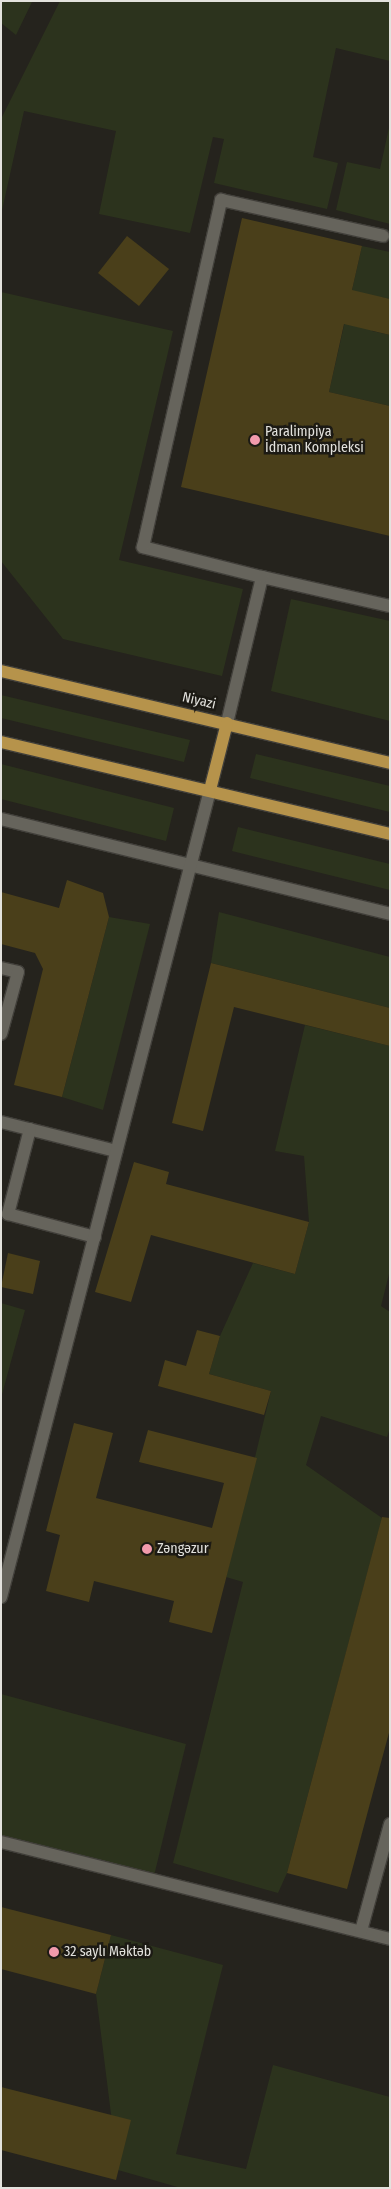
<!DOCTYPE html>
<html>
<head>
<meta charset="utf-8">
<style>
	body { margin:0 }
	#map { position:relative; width:391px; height:2189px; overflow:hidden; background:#25231d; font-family:"Fira Sans Condensed",sans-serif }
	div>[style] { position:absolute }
	.green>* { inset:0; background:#2c331d }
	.building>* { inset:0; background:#4a3f1a }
	.roads { filter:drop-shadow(1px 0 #413f3a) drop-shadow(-1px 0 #413f3a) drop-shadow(0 1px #413f3a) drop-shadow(0 -1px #413f3a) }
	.minor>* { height:12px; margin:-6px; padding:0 6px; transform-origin:6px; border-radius:6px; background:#66645c }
	.major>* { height:12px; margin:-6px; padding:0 6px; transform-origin:6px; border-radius:6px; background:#b6934b }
	.dots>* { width:14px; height:14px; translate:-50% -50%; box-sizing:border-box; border:2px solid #1c1a14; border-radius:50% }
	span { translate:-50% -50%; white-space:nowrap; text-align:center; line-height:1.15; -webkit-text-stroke:5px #1c1a14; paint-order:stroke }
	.poi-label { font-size:14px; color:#e3e2dd }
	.left { translate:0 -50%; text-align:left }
	.street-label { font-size:14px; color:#e3e2dd }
	.frame { position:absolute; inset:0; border:2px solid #e3e2dd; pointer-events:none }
</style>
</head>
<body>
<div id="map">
	<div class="green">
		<div style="clip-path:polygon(1px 1px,32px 2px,16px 35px,1px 23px)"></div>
		<div style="clip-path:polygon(60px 1px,390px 1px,390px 61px,336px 48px,313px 157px,338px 163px,327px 209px,214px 183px,224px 139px,213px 137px,190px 233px,99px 214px,116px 131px,24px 111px,1px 215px,1px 119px)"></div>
		<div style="clip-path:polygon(390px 123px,390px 224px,336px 210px,347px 162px,380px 169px)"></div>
		<div style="clip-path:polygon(362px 246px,390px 252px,390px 299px,380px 297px,372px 331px,390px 335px,390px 406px,329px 392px)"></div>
		<div style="clip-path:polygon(1px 292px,173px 331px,119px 560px,243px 589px,222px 676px,63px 639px,1px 561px)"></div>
		<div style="clip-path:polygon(291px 599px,390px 621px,390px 721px,271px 691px)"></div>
		<div style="clip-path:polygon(1px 695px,190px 740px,184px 762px,1px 718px)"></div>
		<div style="clip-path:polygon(256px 754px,390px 786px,390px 812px,250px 778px)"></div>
		<div style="clip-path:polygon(1px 764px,174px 808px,166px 841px,1px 799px)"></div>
		<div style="clip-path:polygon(238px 827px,390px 864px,390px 890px,232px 851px)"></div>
		<div style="clip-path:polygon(219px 912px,390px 957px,390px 1008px,211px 963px)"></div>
		<div style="clip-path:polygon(109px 917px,150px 924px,103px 1110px,62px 1097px)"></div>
		<div style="clip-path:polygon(305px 1025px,390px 1046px,390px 1270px,381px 1306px,390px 1312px,390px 1428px,387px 1437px,321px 1416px,306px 1465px,382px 1518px,287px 1873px,278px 1893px,173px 1863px,243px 1582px,226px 1577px,271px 1391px,209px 1374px,220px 1336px,253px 1263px,295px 1274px,309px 1222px,304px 1156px,275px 1151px)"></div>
		<div style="clip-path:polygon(1px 1303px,25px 1310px,1px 1398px)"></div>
		<div style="clip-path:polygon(1px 1694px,186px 1744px,153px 1880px,1px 1842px)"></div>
		<div style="clip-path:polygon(111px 1935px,223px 1965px,176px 2154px,246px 2169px,273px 2065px,390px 2097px,390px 2188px,181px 2188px,118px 2170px,96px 1994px)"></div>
	</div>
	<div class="building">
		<div style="clip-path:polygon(242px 218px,362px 246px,352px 290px,390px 299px,390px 335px,344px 324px,329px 392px,390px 406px,390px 536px,181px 487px)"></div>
		<div style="clip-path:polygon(127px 236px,169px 269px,139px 306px,98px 273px)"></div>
		<div style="clip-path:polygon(67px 880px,103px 893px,109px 917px,62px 1097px,14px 1085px,43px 969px,35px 953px,1px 944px,1px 892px,59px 908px)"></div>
		<div style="clip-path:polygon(211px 963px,390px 1008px,390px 1046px,234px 1007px,203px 1131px,172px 1123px)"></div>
		<div style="clip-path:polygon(134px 1162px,169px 1172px,166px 1184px,309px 1222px,295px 1274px,151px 1235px,131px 1302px,95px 1292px)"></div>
		<div style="clip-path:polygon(8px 1253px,40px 1261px,33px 1294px,1px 1287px)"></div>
		<div style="clip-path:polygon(197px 1330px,220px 1336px,209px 1374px,271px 1391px,264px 1415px,158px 1386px,165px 1360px,186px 1366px)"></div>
		<div style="clip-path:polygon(74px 1423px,113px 1433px,96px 1498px,212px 1528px,224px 1483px,139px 1462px,148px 1430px,257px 1458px,212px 1633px,169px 1622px,174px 1601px,94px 1581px,89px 1602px,46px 1591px,60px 1535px,46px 1531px)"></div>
		<div style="clip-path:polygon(382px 1517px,390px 1518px,390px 1729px,347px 1889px,287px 1873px)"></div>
		<div style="clip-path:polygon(1px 1907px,111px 1935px,96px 1994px,1px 1969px)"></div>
		<div style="clip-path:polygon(1px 2087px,131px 2120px,116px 2180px,1px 2150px)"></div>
	</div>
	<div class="roads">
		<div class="minor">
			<div style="left:262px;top:577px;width:131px;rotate:12.8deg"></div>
			<div style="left:227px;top:723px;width:150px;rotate:-76.5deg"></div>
			<div style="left:262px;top:577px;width:123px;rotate:-165.9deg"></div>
			<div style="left:143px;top:547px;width:356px;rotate:-77.3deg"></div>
			<div style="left:221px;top:200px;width:166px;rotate:12.5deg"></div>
			<div style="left:1px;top:819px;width:400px;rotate:13.7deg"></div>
			<div style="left:1px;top:968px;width:17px;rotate:13deg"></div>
			<div style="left:18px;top:972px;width:64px;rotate:105.3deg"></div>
			<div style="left:1px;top:1122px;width:119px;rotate:14.2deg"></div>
			<div style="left:30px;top:1129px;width:88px;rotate:104.5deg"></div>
			<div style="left:8px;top:1214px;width:90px;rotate:14.8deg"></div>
			<div style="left:1px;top:1597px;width:834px;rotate:-75.48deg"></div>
			<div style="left:1px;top:1842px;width:401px;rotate:14deg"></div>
			<div style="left:361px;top:1931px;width:111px;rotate:-74.8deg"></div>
		</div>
		<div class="major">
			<div style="left:1px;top:671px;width:400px;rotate:13.3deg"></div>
			<div style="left:1px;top:742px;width:400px;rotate:13.3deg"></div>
			<div style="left:210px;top:790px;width:69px;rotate:-75.8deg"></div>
		</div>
	</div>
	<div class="dots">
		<div style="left:255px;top:440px;background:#f29aac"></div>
		<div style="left:147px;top:1549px;background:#f29aac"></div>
		<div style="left:54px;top:1952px;background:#f29aac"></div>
	</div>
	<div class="poi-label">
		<span class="left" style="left:265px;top:440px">Paralimpiya<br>İdman Kompleksi</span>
		<span class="left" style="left:157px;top:1549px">Zəngəzur</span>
		<span class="left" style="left:64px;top:1952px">32 saylı Məktəb</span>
	</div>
	<div class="street-label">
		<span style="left:199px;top:701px;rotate:13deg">Niyazi</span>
	</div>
	<div class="frame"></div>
</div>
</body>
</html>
